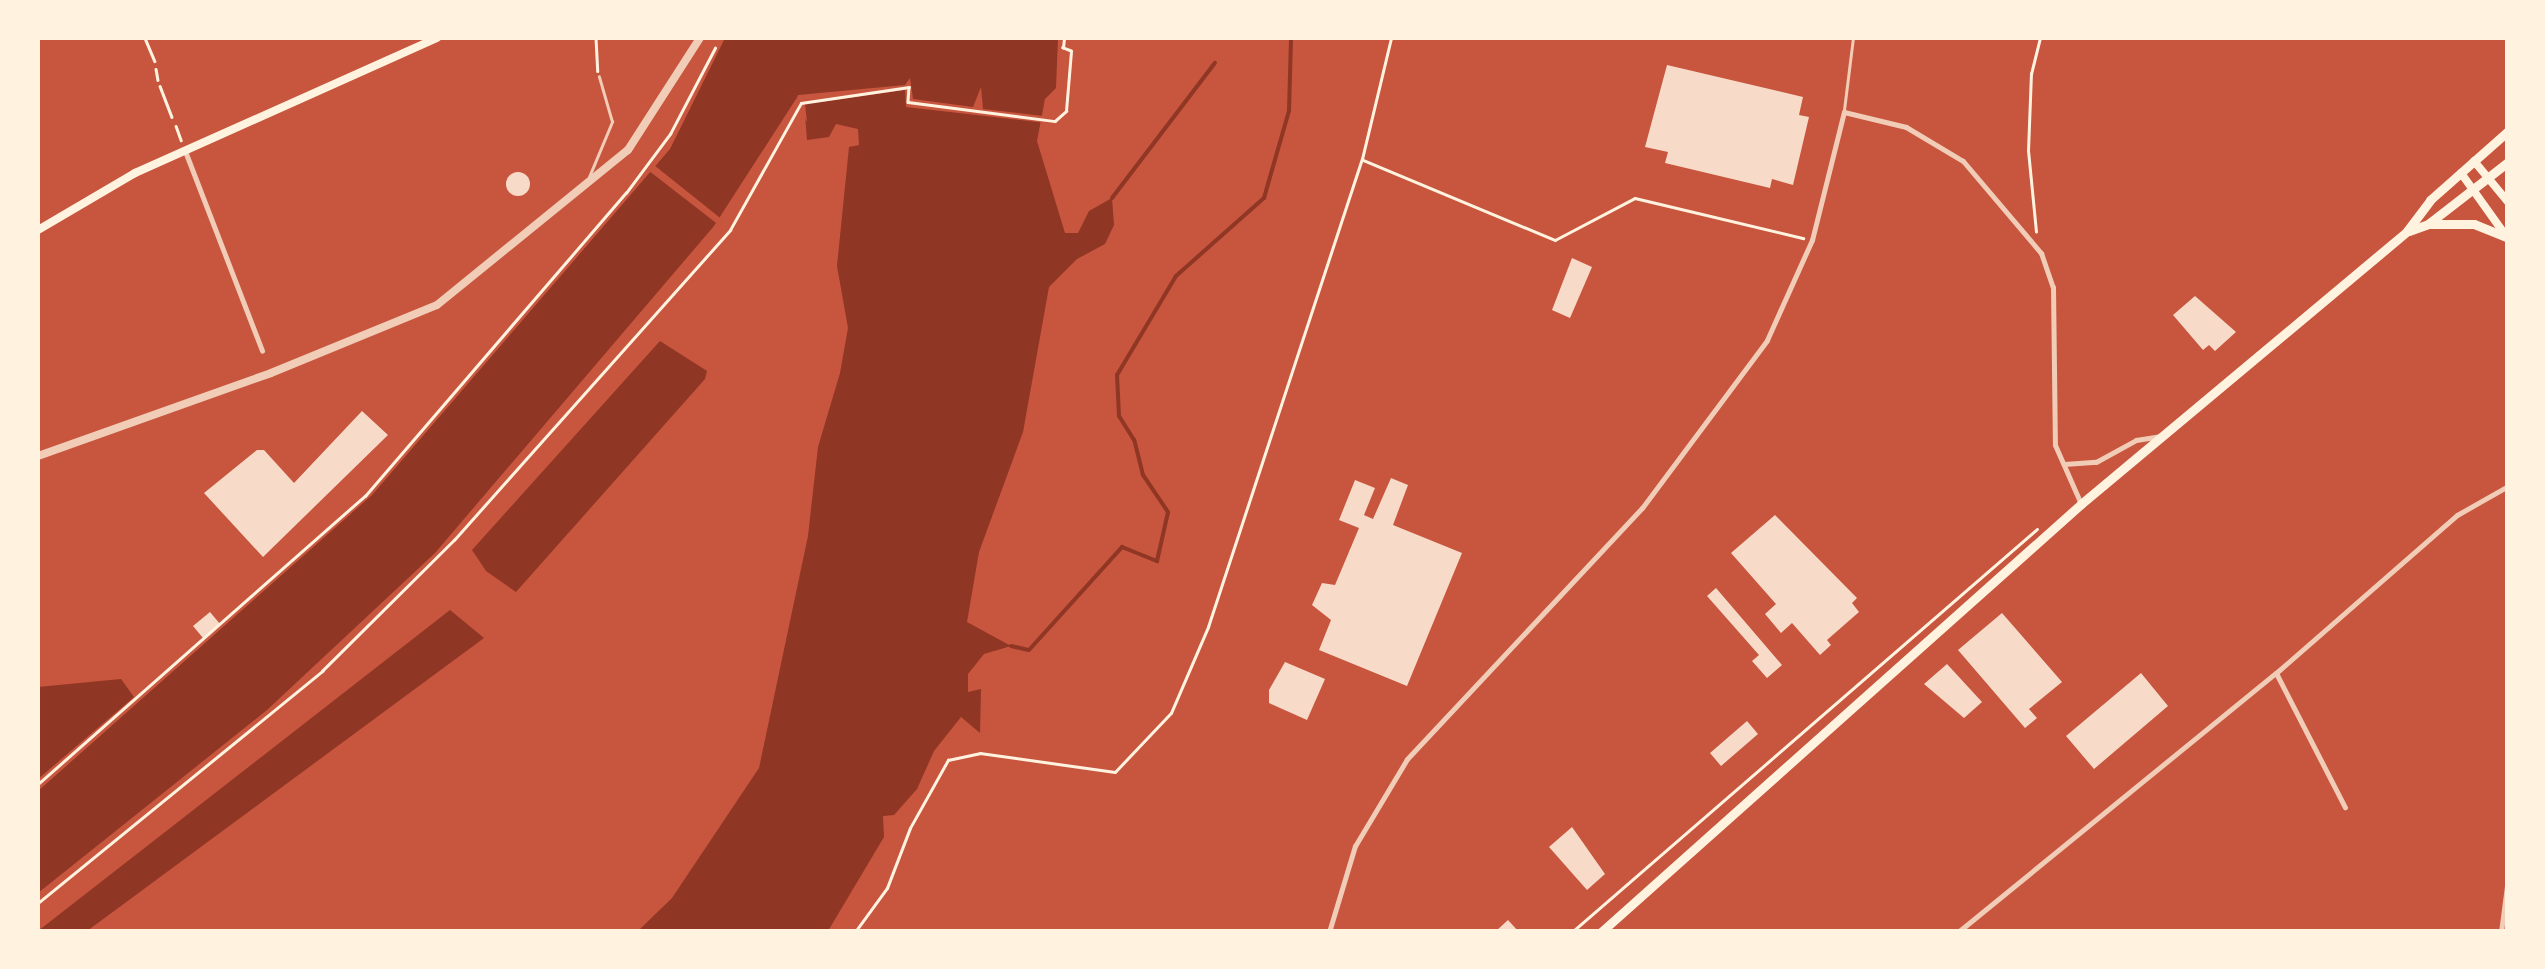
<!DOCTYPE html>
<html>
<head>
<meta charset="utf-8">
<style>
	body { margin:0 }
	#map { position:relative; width:2545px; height:969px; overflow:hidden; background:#c8553d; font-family:"Fira Sans",sans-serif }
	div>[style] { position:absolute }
	.water>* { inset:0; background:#8f3625 }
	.pier>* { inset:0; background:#c8553d }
	.stream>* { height:4px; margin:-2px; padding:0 2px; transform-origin:2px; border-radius:2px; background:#8f3625 }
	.building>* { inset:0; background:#f7dbc8 }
	.round { border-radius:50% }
	.path>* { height:2.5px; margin:-1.25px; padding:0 1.25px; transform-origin:1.25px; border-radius:1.25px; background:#fff3e0 }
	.service>* { height:2.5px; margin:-1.25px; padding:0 1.25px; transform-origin:1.25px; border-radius:1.25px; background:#f1ccb7 }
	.minor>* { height:5px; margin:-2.5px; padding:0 2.5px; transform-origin:2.5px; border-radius:2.5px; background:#f1ccb7 }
	.tertiary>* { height:8px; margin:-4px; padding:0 4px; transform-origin:4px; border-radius:4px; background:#f1ccb7 }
	.secondary>* { height:8px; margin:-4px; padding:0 4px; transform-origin:4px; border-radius:4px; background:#fff3e0 }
	.primary>* { height:9px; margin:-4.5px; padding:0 4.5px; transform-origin:4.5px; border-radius:4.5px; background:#fff3e0 }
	span { translate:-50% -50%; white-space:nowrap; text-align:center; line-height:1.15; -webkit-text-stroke:8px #fff3e0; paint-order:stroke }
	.frame { position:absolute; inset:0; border:40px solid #fff3e0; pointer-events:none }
</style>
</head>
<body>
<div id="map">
	<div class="water">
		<div style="clip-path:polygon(725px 38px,1058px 38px,1056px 88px,1045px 99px,1037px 141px,1065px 233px,1078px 233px,1089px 211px,1112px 198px,1114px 225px,1105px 244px,1077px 259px,1049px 287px,1023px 432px,979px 552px,967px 622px,1011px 646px,984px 654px,968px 674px,968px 692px,981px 689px,980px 733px,961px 717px,934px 751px,917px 789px,894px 815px,883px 816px,884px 837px,828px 931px,638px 931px,672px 898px,759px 768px,808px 536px,818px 447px,840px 373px,848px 328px,837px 266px,849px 147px,859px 145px,858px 129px,836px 124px,829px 137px,807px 140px,804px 102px,796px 99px,714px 226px,435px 553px,267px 710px,38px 893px,38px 791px,372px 495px,670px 149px)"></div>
		<div style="clip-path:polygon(660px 341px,707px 371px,705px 379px,516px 592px,486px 571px,472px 550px)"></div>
		<div style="clip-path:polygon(450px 610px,484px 638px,87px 931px,38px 931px)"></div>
		<div style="clip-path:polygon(121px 679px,134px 697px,38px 779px,38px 687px)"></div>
	</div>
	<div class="pier">
		<div style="clip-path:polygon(910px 78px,913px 99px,973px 107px,981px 87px,983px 109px,1043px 116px,1045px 99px,1053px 102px,1046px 123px,906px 107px,905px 90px,805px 104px,807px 122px,799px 107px,791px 112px,798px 95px,905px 85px)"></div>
		<div style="clip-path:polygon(649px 161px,724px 221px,720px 226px,644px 167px)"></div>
	</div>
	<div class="stream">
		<div style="left:1112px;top:198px;width:170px;rotate:-52.7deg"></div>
		<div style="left:1011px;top:646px;width:18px;rotate:13deg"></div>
		<div style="left:1029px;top:650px;width:139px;rotate:-47.9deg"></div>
		<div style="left:1122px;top:547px;width:38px;rotate:22deg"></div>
		<div style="left:1157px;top:561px;width:50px;rotate:-77.3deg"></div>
		<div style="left:1168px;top:512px;width:45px;rotate:-124deg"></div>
		<div style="left:1143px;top:475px;width:36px;rotate:-104deg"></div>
		<div style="left:1134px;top:440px;width:28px;rotate:-122deg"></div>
		<div style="left:1119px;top:416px;width:41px;rotate:-92.8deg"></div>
		<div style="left:1117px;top:375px;width:115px;rotate:-59.2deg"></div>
		<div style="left:1176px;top:276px;width:118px;rotate:-41.6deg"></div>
		<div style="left:1264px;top:198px;width:91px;rotate:-74deg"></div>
		<div style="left:1289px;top:111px;width:73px;rotate:-88.4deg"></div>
	</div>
	<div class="building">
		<div style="clip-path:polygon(1667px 65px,1803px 97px,1799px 115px,1809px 117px,1793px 185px,1772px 179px,1770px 188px,1665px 163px,1668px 152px,1645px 147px)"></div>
		<div class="round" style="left:506px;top:172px;width:24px;height:24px"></div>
		<div style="clip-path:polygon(1572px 258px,1592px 267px,1570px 318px,1552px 310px)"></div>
		<div style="clip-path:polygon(2195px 296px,2236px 332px,2215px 351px,2209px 345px,2203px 350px,2173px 315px)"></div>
		<div style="clip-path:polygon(362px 411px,388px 435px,263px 557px,204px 493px,257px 450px,264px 450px,294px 483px)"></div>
		<div style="clip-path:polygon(1391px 478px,1408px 485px,1393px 525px,1462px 553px,1407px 686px,1319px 650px,1331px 620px,1312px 605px,1322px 583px,1335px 585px,1359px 528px,1339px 520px,1355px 480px,1375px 488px,1364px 515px,1373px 519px)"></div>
		<div style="clip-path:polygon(1775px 515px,1857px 598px,1852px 603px,1859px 612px,1827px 640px,1831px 645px,1820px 655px,1792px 623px,1781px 633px,1765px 614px,1776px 604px,1731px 553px)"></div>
		<div style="clip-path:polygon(1716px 588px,1782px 665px,1767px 678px,1752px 661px,1759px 655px,1707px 596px)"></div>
		<div style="clip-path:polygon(210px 612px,220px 624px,203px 638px,193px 626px)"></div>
		<div style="clip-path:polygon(2002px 613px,2062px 682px,2029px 709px,2037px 718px,2025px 728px,1958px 650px)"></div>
		<div style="clip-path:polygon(1285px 662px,1325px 679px,1307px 720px,1269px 703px,1269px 690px)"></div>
		<div style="clip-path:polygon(1947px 664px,1982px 702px,1964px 718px,1924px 684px)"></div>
		<div style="clip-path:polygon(2141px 673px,2168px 706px,2094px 769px,2066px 736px)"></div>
		<div style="clip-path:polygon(1747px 721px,1758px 734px,1721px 766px,1710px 753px)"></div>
		<div style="clip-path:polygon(1572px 827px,1605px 874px,1587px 890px,1549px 847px)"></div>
		<div style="clip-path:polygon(1508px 920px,1519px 932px,1495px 932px)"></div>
	</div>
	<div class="path">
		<div style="left:145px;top:38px;width:25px;rotate:67deg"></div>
		<div style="left:596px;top:38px;width:33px;rotate:87deg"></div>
		<div style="left:156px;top:69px;width:11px;rotate:80deg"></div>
		<div style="left:160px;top:86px;width:33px;rotate:69deg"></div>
		<div style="left:176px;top:126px;width:15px;rotate:70deg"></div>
		<div style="left:1363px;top:160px;width:208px;rotate:22.6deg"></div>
		<div style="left:1555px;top:240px;width:90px;rotate:-27.7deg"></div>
		<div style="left:1635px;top:198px;width:173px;rotate:13.4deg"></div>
		<div style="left:2036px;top:232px;width:81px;rotate:-95.6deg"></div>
		<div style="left:2028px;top:151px;width:77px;rotate:-87.8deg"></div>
		<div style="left:2031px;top:74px;width:37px;rotate:-76deg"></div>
		<div style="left:38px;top:784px;width:436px;rotate:-41.4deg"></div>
		<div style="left:365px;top:496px;width:400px;rotate:-49.3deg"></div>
		<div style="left:626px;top:193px;width:74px;rotate:-53.3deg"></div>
		<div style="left:670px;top:134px;width:97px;rotate:-62.4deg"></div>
		<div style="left:38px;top:903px;width:367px;rotate:-39.2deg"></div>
		<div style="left:322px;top:671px;width:186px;rotate:-44.8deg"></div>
		<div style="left:454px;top:540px;width:415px;rotate:-48.3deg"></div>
		<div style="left:730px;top:230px;width:145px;rotate:-60.8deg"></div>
		<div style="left:801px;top:103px;width:109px;rotate:-8.4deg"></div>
		<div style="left:909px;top:87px;width:15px;rotate:94deg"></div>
		<div style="left:908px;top:102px;width:148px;rotate:7.4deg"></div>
		<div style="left:1055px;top:121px;width:15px;rotate:-42deg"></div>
		<div style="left:1066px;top:111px;width:60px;rotate:-85.2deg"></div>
		<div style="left:1071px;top:51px;width:9px;rotate:-159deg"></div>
		<div style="left:1063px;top:48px;width:10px;rotate:-84deg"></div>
		<div style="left:855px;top:932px;width:54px;rotate:-54deg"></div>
		<div style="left:887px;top:888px;width:64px;rotate:-69deg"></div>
		<div style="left:910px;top:828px;width:78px;rotate:-60.8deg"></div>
		<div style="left:948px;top:760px;width:33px;rotate:-12deg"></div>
		<div style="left:980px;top:753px;width:136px;rotate:8deg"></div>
		<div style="left:1115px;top:772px;width:81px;rotate:-46.5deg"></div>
		<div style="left:1171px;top:713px;width:94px;rotate:-66.7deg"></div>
		<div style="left:1208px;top:627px;width:493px;rotate:-71.8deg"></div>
		<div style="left:1362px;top:159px;width:124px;rotate:-76.5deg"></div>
		<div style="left:1572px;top:932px;width:615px;rotate:-40.91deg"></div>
	</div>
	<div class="service">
		<div style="left:1844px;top:110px;width:73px;rotate:-82.9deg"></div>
		<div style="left:589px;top:177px;width:60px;rotate:-67.3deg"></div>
		<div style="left:612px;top:122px;width:47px;rotate:-106.1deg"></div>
	</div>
	<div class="minor">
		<div style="left:185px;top:151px;width:214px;rotate:68.9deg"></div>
		<div style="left:2064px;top:464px;width:32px;rotate:-4deg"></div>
		<div style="left:2096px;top:462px;width:46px;rotate:-28.8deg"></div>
		<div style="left:2136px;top:440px;width:24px;rotate:-9deg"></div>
		<div style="left:2276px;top:673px;width:151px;rotate:62.8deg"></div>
		<div style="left:1329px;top:932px;width:90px;rotate:-73.2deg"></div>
		<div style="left:1355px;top:846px;width:101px;rotate:-59.1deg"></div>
		<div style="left:1407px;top:759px;width:344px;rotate:-46.9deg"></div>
		<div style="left:1642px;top:508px;width:209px;rotate:-53.3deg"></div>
		<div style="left:1767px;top:340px;width:110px;rotate:-65.8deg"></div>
		<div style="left:1812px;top:240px;width:132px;rotate:-76deg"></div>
		<div style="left:1844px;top:112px;width:64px;rotate:13.6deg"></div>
		<div style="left:1906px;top:127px;width:66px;rotate:30.8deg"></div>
		<div style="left:1963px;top:161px;width:121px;rotate:49.7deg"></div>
		<div style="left:2041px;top:253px;width:36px;rotate:71deg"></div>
		<div style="left:2053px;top:287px;width:158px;rotate:89.3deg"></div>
		<div style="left:2055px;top:445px;width:64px;rotate:66.2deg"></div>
		<div style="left:1958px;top:932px;width:410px;rotate:-39.2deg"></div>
		<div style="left:2276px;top:673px;width:240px;rotate:-41.1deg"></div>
		<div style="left:2457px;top:515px;width:59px;rotate:-29.6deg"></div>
		<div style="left:2501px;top:932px;width:54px;rotate:-82.6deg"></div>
	</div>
	<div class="tertiary">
		<div style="left:38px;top:456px;width:247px;rotate:-19.6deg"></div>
		<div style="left:271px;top:373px;width:179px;rotate:-22.3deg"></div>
		<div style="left:437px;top:305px;width:246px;rotate:-39.1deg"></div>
		<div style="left:628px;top:150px;width:133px;rotate:-57.3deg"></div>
	</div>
	<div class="secondary">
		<div style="left:2474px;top:161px;width:53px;rotate:50.3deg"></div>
		<div style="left:2461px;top:173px;width:81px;rotate:54.5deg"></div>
		<div style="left:38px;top:230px;width:113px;rotate:-30.4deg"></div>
		<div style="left:135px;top:173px;width:331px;rotate:-24.1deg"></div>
	</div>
	<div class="primary">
		<div style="left:2431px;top:224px;width:43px"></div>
		<div style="left:2474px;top:224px;width:35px;rotate:22deg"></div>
		<div style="left:2409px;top:231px;width:20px;rotate:-20deg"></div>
		<div style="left:2428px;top:224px;width:101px;rotate:-37.8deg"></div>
		<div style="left:1601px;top:932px;width:643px;rotate:-41.72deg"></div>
		<div style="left:2081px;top:504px;width:425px;rotate:-39.9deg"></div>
		<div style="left:2407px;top:231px;width:39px;rotate:-53deg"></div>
		<div style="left:2430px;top:200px;width:104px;rotate:-41.5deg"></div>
	</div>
	<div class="frame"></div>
</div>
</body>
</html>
